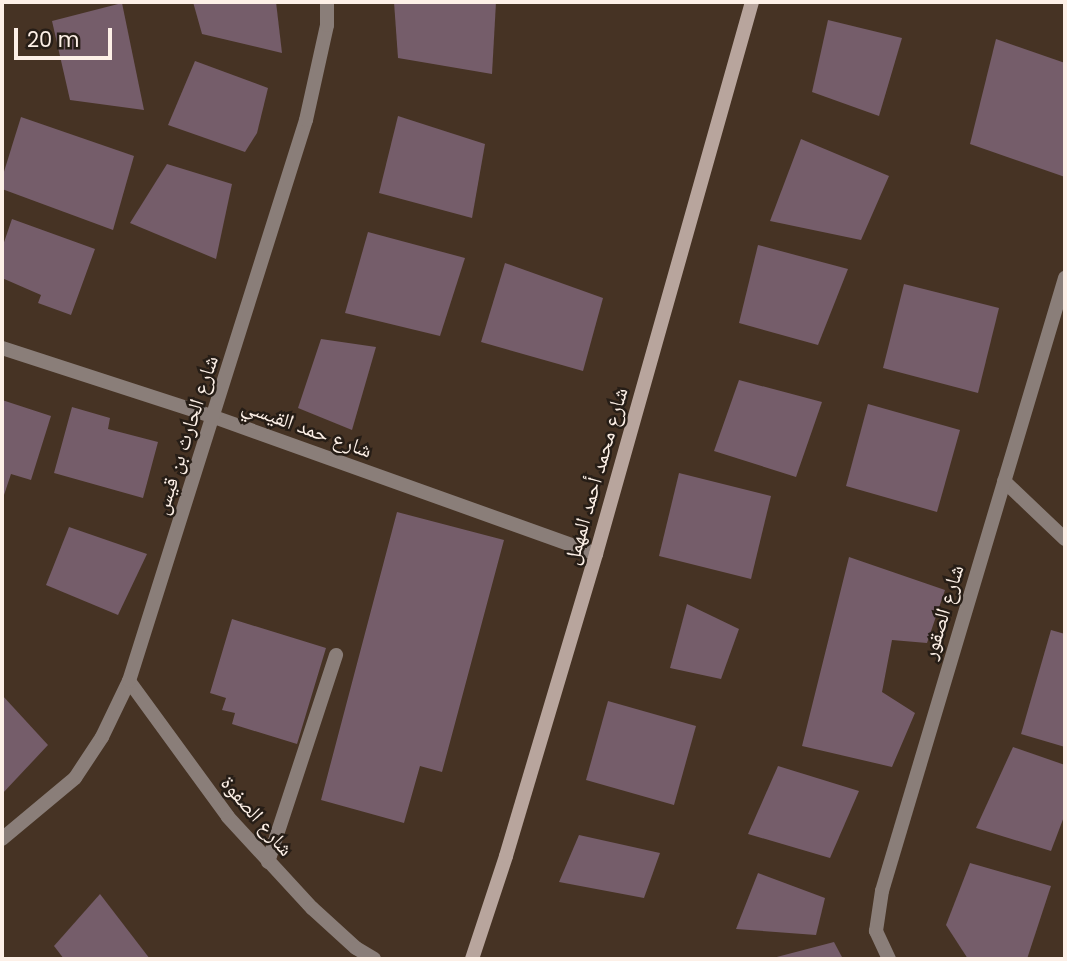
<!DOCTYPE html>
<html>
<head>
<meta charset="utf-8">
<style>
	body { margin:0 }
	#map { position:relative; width:1067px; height:961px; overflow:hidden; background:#463324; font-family:Poppins,"Noto Naskh Arabic",sans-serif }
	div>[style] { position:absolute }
	.building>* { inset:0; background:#755d6a }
	.service>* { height:14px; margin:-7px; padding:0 7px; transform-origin:7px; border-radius:7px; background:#8a7e79 }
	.minor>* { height:14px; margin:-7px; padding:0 7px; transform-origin:7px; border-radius:7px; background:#8a7e79 }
	.secondary>* { height:14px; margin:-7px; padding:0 7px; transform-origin:7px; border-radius:7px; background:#b8a59d }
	span { translate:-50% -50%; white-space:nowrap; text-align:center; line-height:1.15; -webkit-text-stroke:5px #261d16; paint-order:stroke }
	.street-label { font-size:21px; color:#fdf0e7 }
	.frame { position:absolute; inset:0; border:4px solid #fdf0e7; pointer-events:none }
	.scale { position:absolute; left:14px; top:28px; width:98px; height:32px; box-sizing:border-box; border:4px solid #fdf0e7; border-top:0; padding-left:9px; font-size:21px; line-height:24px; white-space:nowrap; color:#fdf0e7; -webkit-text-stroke:5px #261d16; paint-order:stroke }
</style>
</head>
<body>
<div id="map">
	<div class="building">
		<div style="clip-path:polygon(193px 2px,276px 2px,282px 53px,202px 34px)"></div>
		<div style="clip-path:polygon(394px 2px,496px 2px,492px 74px,398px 58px)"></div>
		<div style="clip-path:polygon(122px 3px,144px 110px,70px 100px,52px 21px)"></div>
		<div style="clip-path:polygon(828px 20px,902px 38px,879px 116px,812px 92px)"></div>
		<div style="clip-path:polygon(996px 39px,1065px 63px,1065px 177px,970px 144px)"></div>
		<div style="clip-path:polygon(195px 61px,268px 88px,257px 133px,245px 152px,168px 125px)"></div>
		<div style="clip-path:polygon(398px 116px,485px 144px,472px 218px,379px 193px)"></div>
		<div style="clip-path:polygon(21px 117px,134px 156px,113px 230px,2px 189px,2px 178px)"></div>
		<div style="clip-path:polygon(801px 139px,889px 176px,861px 240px,770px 221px)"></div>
		<div style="clip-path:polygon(167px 164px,232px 184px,216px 259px,130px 223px)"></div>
		<div style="clip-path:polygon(12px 219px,95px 249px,71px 315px,38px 303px,41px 295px,2px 278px,2px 248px)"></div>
		<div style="clip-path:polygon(368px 232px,465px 258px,440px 336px,345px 313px)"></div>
		<div style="clip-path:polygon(758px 245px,848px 269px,818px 345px,739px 323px)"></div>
		<div style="clip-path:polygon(505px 263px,603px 298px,583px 371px,481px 342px)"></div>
		<div style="clip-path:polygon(904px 284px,999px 308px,978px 393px,883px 368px)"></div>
		<div style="clip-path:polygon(321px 339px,376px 347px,352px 430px,298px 408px)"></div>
		<div style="clip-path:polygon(739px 380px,822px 402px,796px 477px,714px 451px)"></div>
		<div style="clip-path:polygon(2px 400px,51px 416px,31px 480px,11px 474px,2px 501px)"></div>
		<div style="clip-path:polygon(868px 404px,960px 430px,937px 512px,846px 486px)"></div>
		<div style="clip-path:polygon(72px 407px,110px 418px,108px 429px,158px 442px,143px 498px,54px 473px)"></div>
		<div style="clip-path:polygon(679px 473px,771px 496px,751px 579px,659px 556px)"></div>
		<div style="clip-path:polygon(397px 512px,504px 540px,442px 772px,420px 766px,404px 823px,321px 800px)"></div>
		<div style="clip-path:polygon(69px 527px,147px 554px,118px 615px,46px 585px)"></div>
		<div style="clip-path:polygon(849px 557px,945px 590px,927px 643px,892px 640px,882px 692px,915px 713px,892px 767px,802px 746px)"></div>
		<div style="clip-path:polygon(687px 604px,739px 629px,721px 679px,670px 668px)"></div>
		<div style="clip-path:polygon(232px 619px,326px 648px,297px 744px,232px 724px,235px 713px,222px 710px,226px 698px,210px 693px)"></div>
		<div style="clip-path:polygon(1051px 630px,1065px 634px,1065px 747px,1021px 734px)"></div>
		<div style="clip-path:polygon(2px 695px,48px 745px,2px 794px)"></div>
		<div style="clip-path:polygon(608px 701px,696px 726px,674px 805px,586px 780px)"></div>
		<div style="clip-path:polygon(1013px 747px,1065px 765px,1065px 814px,1051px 851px,976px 828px)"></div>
		<div style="clip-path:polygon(778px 766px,859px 791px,830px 858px,748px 834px)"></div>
		<div style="clip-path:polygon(579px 835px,660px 853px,644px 898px,559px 882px)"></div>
		<div style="clip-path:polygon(970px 863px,1051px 886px,1027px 959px,968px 959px,946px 925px)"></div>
		<div style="clip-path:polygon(758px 873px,825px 898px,816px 935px,736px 929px)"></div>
		<div style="clip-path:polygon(100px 894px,150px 959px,64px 959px,54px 946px)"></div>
		<div style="clip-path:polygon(834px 942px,843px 959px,773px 959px,773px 958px)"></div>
	</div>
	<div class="service">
		<div style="left:268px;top:862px;width:218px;rotate:-71.8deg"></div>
	</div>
	<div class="minor">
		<div style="left:2px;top:348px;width:223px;rotate:18deg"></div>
		<div style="left:214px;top:417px;width:406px;rotate:19.7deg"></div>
		<div style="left:1004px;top:481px;width:84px;rotate:43.6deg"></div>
		<div style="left:129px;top:681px;width:168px;rotate:53.9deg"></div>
		<div style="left:228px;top:817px;width:124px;rotate:47.3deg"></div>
		<div style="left:312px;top:908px;width:59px;rotate:42.3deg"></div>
		<div style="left:356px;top:948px;width:21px;rotate:31deg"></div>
		<div style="left:2px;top:839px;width:95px;rotate:-39.9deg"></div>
		<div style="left:75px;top:778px;width:49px;rotate:-56.6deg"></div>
		<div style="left:102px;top:737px;width:62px;rotate:-64.3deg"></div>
		<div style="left:129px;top:681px;width:588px;rotate:-72.49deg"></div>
		<div style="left:306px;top:120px;width:97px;rotate:-77.5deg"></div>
		<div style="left:327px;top:25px;width:23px;rotate:-90deg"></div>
		<div style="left:889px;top:959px;width:31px;rotate:-115deg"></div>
		<div style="left:876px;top:931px;width:40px;rotate:-81.5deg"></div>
		<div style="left:882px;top:891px;width:640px;rotate:-73.38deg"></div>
	</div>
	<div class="secondary">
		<div style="left:472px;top:959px;width:108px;rotate:-71.7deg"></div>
		<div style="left:506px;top:856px;width:315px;rotate:-73.4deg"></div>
		<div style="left:596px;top:554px;width:574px;rotate:-74.22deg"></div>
	</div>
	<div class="street-label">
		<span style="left:307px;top:428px;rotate:20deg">شارع حمد القيسي</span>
		<span style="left:186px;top:435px;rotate:-72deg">شارع الحارث بن قيس</span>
		<span style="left:596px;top:476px;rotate:-74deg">شارع محمد أحمد المهمل</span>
		<span style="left:943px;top:612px;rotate:-73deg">شارع الصقور</span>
		<span style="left:257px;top:816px;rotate:49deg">شارع الصفوة</span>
	</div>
	<div class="frame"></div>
	<div class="scale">20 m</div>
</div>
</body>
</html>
